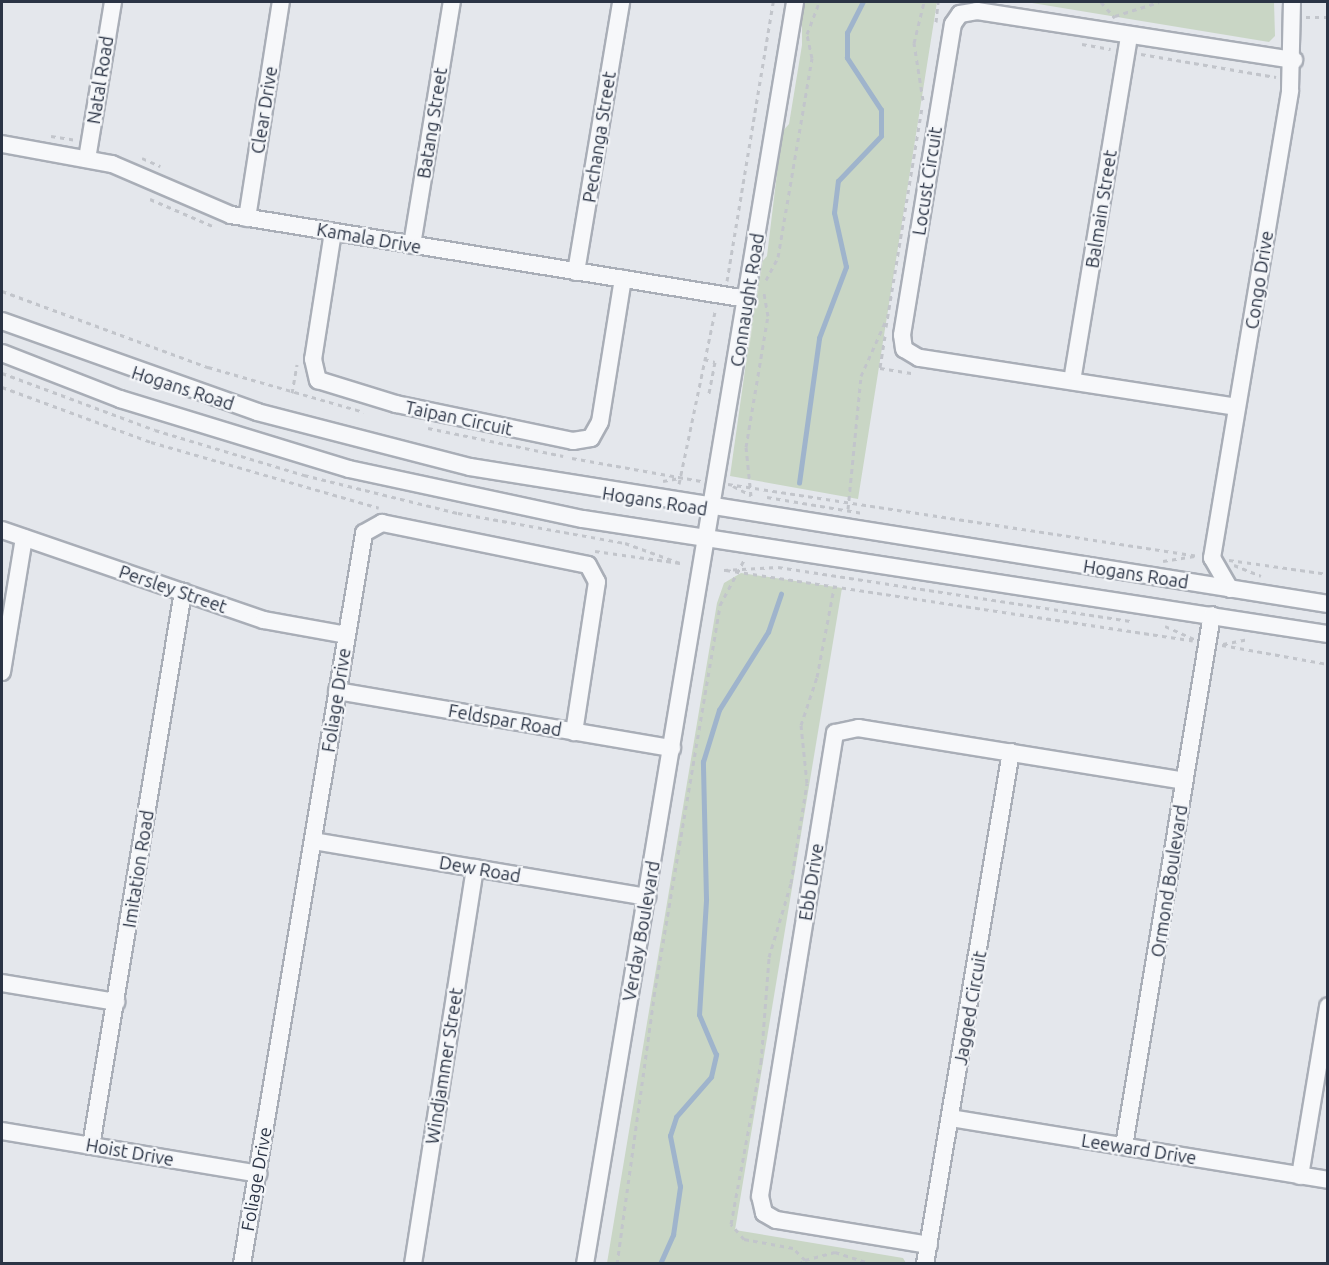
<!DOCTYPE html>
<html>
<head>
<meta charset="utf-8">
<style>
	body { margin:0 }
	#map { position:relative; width:1329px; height:1265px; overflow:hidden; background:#e4e7ec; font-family:Ubuntu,sans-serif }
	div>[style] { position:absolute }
	.green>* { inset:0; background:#c9d6c5 }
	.stream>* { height:4.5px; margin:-2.25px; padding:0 2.25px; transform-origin:2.25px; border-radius:2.25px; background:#9fb4cc }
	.path>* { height:3px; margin-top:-1.5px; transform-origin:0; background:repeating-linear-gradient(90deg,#c2c5cb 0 4.5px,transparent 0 9px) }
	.roads { filter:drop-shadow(2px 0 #a9aeb7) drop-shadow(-2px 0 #a9aeb7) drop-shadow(0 2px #a9aeb7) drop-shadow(0 -2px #a9aeb7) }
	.minor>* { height:16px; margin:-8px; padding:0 8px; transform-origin:8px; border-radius:8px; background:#f7f8fa }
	span { translate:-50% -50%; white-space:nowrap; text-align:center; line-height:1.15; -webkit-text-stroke:4.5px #f4f6f9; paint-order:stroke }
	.street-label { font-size:18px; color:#2b3445 }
	.frame { position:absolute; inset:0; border:3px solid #2b3445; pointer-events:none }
</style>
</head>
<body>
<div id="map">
	<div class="green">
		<div style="clip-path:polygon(802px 2px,937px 2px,858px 499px,730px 476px,760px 264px,767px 256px,782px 132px,789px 124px,802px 45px)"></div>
		<div style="clip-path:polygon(1026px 2px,1274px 2px,1275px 36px,1269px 42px)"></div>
		<div style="clip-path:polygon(741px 573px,842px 588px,735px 1230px,903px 1258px,906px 1263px,607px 1263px,717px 603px,724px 583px)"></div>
	</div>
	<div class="stream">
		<div style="left:799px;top:483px;width:146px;rotate:-82.1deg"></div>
		<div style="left:819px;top:338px;width:76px;rotate:-69.2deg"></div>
		<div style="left:846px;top:267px;width:55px;rotate:-102.5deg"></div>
		<div style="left:834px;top:213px;width:32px;rotate:-83deg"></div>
		<div style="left:838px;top:181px;width:62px;rotate:-46.3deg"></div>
		<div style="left:881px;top:136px;width:26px;rotate:-90deg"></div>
		<div style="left:881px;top:110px;width:62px;rotate:-123.2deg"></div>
		<div style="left:847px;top:58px;width:25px;rotate:-90deg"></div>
		<div style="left:847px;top:33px;width:35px;rotate:-63deg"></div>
		<div style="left:660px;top:1264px;width:32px;rotate:-66deg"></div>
		<div style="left:673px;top:1235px;width:49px;rotate:-81.7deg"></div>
		<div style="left:680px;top:1187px;width:52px;rotate:-101.1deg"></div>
		<div style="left:670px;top:1136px;width:20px;rotate:-72deg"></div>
		<div style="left:676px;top:1117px;width:53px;rotate:-48.8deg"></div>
		<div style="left:711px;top:1077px;width:23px;rotate:-77deg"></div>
		<div style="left:716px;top:1055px;width:43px;rotate:-113deg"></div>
		<div style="left:699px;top:1015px;width:116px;rotate:-86.5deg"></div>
		<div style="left:706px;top:899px;width:137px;rotate:-91.3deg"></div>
		<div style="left:703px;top:762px;width:54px;rotate:-72.9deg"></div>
		<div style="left:719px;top:710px;width:92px;rotate:-57.9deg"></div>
		<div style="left:768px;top:632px;width:40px;rotate:-71.1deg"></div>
	</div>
	<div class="path">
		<div style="left:1101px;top:2px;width:21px;rotate:49deg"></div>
		<div style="left:1115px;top:16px;width:46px;rotate:-17.7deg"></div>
		<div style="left:1306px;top:17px;width:22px"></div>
		<div style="left:936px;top:22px;width:20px;rotate:-84deg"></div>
		<div style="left:1082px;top:44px;width:29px;rotate:10deg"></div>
		<div style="left:1141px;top:54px;width:137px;rotate:9.7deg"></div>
		<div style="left:923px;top:100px;width:58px;rotate:-99deg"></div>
		<div style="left:914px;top:43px;width:42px;rotate:-76.3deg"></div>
		<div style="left:51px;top:136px;width:26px;rotate:9deg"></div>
		<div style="left:142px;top:158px;width:20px;rotate:24deg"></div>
		<div style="left:150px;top:199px;width:71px;rotate:23.3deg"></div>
		<div style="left:766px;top:280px;width:26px;rotate:-62deg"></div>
		<div style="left:778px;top:257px;width:202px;rotate:-80.3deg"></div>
		<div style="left:812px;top:58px;width:25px;rotate:-102deg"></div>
		<div style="left:807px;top:34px;width:34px;rotate:-69deg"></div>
		<div style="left:727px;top:281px;width:283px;rotate:-80.6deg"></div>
		<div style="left:2px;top:291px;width:220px;rotate:20.3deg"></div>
		<div style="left:208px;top:367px;width:162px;rotate:16.1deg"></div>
		<div style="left:886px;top:327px;width:222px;rotate:-80.7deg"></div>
		<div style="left:885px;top:336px;width:32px;rotate:99deg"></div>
		<div style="left:880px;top:368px;width:33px;rotate:9deg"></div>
		<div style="left:704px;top:359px;width:11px;rotate:15deg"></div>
		<div style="left:715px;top:362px;width:32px;rotate:101deg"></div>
		<div style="left:2px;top:373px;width:163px;rotate:20.4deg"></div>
		<div style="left:155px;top:430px;width:156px;rotate:16.8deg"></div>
		<div style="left:304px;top:475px;width:159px;rotate:13.9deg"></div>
		<div style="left:458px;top:513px;width:170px;rotate:10.2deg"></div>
		<div style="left:625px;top:543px;width:59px;rotate:20deg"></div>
		<div style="left:2px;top:387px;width:159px;rotate:20.3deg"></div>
		<div style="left:151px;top:442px;width:237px;rotate:16.1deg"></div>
		<div style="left:292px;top:393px;width:29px;rotate:-80deg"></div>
		<div style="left:428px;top:428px;width:138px;rotate:11.7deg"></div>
		<div style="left:572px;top:458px;width:131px;rotate:10.1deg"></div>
		<div style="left:663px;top:481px;width:17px;rotate:-10deg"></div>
		<div style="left:679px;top:484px;width:177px;rotate:-78.2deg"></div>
		<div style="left:728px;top:484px;width:476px;rotate:8.7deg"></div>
		<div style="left:733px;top:486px;width:20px;rotate:27deg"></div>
		<div style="left:751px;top:496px;width:49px;rotate:-95.8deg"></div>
		<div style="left:746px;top:447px;width:133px;rotate:-80.5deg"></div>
		<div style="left:768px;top:316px;width:23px;rotate:-100deg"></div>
		<div style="left:767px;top:497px;width:97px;rotate:9.5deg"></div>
		<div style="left:848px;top:509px;width:134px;rotate:-84.4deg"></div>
		<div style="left:861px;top:376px;width:61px;rotate:-65.9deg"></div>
		<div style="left:595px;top:551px;width:86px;rotate:8deg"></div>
		<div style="left:1229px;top:560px;width:100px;rotate:8deg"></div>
		<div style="left:1163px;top:561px;width:32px;rotate:-9deg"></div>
		<div style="left:1234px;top:565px;width:29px;rotate:22deg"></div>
		<div style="left:724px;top:570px;width:54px;rotate:-3.2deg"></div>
		<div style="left:778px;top:567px;width:358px;rotate:8.7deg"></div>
		<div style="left:726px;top:570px;width:472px;rotate:8.6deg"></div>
		<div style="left:1165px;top:626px;width:32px;rotate:24deg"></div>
		<div style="left:1223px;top:644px;width:26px;rotate:-11deg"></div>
		<div style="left:1222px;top:645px;width:108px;rotate:10.2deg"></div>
		<div style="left:805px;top:1260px;width:31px;rotate:-15deg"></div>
		<div style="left:835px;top:1252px;width:38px;rotate:18deg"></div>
		<div style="left:617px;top:1264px;width:271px;rotate:-82.1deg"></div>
		<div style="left:654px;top:996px;width:397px;rotate:-80.4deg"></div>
		<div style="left:720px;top:605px;width:51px;rotate:-61.9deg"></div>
		<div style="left:799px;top:1264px;width:7px;rotate:-34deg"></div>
		<div style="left:805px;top:1260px;width:17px;rotate:-135deg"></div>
		<div style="left:793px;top:1248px;width:50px;rotate:-169.6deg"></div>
		<div style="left:744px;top:1239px;width:20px;rotate:-131deg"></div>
		<div style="left:731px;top:1224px;width:165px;rotate:-79.5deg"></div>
		<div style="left:761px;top:1062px;width:105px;rotate:-85.6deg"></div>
		<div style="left:769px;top:957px;width:77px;rotate:-73.4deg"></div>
		<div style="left:791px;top:883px;width:101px;rotate:-80.9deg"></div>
		<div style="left:807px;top:783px;width:58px;rotate:-95.9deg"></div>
		<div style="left:801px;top:725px;width:51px;rotate:-71.6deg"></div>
		<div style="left:817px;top:677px;width:91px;rotate:-79.2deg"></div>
	</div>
	<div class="roads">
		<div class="minor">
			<div style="left:2px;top:144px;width:112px;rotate:10.3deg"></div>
			<div style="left:112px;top:164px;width:129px;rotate:23.2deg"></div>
			<div style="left:231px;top:215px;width:523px;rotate:9.25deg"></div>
			<div style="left:87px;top:159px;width:159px;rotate:-80.6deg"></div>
			<div style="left:247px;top:218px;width:219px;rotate:-81.1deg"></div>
			<div style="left:333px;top:232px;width:129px;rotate:98.9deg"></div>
			<div style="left:313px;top:359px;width:22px;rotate:77deg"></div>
			<div style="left:318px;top:380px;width:82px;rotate:17.1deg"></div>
			<div style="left:396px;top:404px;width:181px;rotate:11.8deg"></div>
			<div style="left:573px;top:441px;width:18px;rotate:-9deg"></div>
			<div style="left:591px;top:438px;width:18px;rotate:-61deg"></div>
			<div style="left:600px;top:422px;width:145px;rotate:-80.9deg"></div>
			<div style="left:412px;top:245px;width:246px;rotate:-80.7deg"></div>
			<div style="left:576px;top:272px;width:274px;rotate:-80.5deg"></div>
			<div style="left:2px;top:321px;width:271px;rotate:19.6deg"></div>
			<div style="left:257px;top:412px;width:220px;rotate:14.5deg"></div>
			<div style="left:470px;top:467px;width:869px;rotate:9.07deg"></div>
			<div style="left:2px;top:353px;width:127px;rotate:21.3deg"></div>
			<div style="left:120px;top:399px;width:239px;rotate:17deg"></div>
			<div style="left:349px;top:469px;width:239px;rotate:12.1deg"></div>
			<div style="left:583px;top:519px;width:754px;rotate:8.78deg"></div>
			<div style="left:1072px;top:381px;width:350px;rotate:-80.6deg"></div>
			<div style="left:1237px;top:407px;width:322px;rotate:-171.2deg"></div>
			<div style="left:919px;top:358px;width:17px;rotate:-149deg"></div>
			<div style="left:904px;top:349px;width:14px;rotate:-98deg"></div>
			<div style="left:902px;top:335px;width:315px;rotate:-80.7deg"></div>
			<div style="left:953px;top:24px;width:12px;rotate:-55deg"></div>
			<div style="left:960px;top:14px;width:17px;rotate:-10deg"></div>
			<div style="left:977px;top:11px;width:321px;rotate:8.8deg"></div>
			<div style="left:2px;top:530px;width:277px;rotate:19deg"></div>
			<div style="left:264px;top:620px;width:84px;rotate:10.2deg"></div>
			<div style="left:1230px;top:589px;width:36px;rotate:-120deg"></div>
			<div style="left:1212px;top:558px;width:474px;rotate:-80.5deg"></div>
			<div style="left:1290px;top:90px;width:88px;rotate:-88.7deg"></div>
			<div style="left:2px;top:672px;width:136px;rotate:-80.7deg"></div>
			<div style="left:337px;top:691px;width:340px;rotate:9.7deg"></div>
			<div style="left:313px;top:841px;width:339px;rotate:9.5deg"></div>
			<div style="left:2px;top:983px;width:116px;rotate:9.5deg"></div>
			<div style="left:950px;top:1118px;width:383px;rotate:9.3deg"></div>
			<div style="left:2px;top:1131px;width:260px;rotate:9.5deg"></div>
			<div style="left:91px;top:1146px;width:562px;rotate:-80.57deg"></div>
			<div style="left:1124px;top:1146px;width:538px;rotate:-80.59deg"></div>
			<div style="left:1300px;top:1176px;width:172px;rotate:-80.6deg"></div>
			<div style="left:929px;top:1245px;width:155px;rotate:-170.7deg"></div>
			<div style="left:776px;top:1220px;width:14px;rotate:-150deg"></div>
			<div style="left:764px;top:1213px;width:17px;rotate:-103deg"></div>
			<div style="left:760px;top:1196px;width:469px;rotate:-80.8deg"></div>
			<div style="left:835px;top:733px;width:24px;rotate:-12deg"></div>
			<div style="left:858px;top:728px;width:330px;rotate:9.2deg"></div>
			<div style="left:242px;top:1264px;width:741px;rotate:-80.52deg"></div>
			<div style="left:364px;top:533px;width:21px;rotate:-29deg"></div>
			<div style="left:382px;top:523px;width:210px;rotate:11.5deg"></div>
			<div style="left:588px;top:565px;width:19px;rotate:62deg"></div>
			<div style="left:597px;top:582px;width:152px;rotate:98.7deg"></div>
			<div style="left:413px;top:1264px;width:401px;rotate:-81.1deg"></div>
			<div style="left:585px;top:1264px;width:1279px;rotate:-80.55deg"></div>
			<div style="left:925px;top:1264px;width:519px;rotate:-80.47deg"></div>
		</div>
	</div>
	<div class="street-label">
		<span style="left:100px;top:80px;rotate:-81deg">Natal Road</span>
		<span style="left:264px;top:110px;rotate:-81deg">Clear Drive</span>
		<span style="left:432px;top:123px;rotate:-81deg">Batang Street</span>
		<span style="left:599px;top:137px;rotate:-81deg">Pechanga Street</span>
		<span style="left:927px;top:181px;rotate:-81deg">Locust Circuit</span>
		<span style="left:1101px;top:209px;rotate:-81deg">Balmain Street</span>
		<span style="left:369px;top:238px;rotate:10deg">Kamala Drive</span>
		<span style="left:1259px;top:280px;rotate:-81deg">Congo Drive</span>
		<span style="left:747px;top:300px;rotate:-81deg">Connaught Road</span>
		<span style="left:183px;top:388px;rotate:18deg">Hogans Road</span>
		<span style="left:459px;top:418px;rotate:12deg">Taipan Circuit</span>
		<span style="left:655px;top:501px;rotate:9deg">Hogans Road</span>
		<span style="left:1136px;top:574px;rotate:9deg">Hogans Road</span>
		<span style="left:173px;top:589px;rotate:19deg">Persley Street</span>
		<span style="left:336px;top:700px;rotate:-81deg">Foliage Drive</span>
		<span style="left:505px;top:720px;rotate:10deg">Feldspar Road</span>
		<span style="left:138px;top:869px;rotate:-81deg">Imitation Road</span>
		<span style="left:480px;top:869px;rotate:10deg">Dew Road</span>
		<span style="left:1169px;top:881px;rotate:-81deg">Ormond Boulevard</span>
		<span style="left:811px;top:882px;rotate:-81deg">Ebb Drive</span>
		<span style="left:641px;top:931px;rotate:-80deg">Verday Boulevard</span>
		<span style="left:970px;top:1008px;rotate:-80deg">Jagged Circuit</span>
		<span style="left:444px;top:1066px;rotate:-81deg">Windjammer Street</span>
		<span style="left:1139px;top:1149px;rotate:9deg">Leeward Drive</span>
		<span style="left:130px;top:1152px;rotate:10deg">Hoist Drive</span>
		<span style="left:256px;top:1179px;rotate:-80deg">Foliage Drive</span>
	</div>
	<div class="frame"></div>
</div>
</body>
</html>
